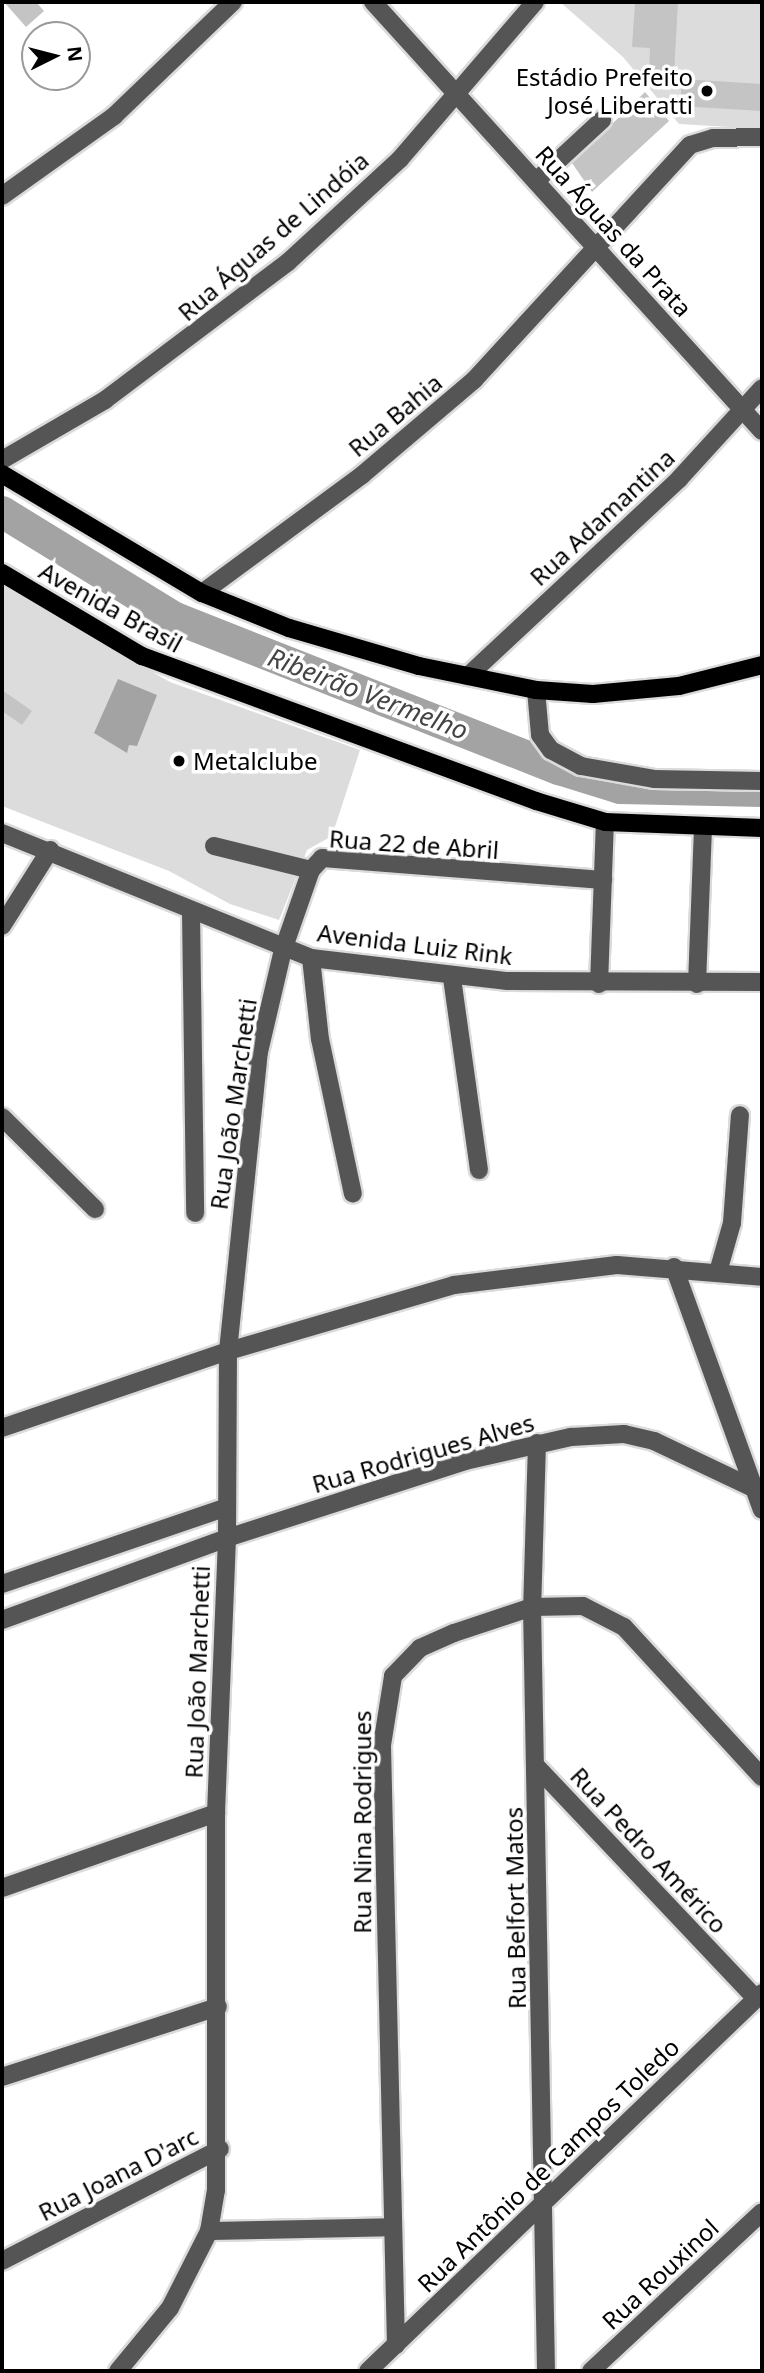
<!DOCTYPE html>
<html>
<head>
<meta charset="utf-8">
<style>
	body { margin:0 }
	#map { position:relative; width:764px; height:2373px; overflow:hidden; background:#fff; font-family:"Noto Sans",sans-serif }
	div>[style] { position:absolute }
	.green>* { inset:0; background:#dcdcdc }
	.water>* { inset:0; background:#a3a3a3 }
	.river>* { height:32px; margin:-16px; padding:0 16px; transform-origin:16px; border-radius:16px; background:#a3a3a3 }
	.building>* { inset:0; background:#c4c4c4 }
	.roads { filter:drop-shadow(2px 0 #dbdbdb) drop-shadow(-2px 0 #dbdbdb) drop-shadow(0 2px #dbdbdb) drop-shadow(0 -2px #dbdbdb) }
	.minor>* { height:18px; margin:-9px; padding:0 9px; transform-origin:9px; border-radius:9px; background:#555 }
	.major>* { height:18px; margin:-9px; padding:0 9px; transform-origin:9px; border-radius:9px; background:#000 }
	.dots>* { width:19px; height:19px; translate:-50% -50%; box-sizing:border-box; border:4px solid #fff; border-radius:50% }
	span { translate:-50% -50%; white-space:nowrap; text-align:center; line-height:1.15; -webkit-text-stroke:7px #fff; paint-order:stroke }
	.poi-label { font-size:24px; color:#000 }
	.right { translate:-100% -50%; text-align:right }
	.left { translate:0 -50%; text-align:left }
	.street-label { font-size:24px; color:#000 }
	.water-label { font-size:26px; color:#444; font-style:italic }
	.frame { position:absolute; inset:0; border:4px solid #000; pointer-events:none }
	.north { position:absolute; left:21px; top:21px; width:70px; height:70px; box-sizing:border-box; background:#fff; border:2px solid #999; border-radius:50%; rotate:84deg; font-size:19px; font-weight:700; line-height:28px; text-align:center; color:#000 }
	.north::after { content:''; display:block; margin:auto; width:24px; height:32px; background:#000; clip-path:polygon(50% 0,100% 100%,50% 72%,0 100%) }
</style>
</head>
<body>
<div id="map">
	<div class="green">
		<div style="clip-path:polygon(560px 2px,762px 2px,762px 129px,679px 124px,623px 57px)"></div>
		<div style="clip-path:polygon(2px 586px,170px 682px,360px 750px,332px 836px,307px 850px,279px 920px,230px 904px,169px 871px,2px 806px)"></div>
	</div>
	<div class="water">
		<div style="clip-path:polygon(118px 679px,157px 695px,137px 746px,129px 745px,127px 753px,94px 733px)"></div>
	</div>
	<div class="river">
		<div style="left:2px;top:512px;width:203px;rotate:31.5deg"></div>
		<div style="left:175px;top:618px;width:413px;rotate:21.5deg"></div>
		<div style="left:559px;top:769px;width:64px;rotate:17.3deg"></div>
		<div style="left:620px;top:788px;width:142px;rotate:1.2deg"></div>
	</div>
	<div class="building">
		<div style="clip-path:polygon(4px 2px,36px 2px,44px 11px,26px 27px)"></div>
		<div style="clip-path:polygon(635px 2px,678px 2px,674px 75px,649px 74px,650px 48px,632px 47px)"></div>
		<div style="clip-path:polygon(682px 79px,762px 84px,762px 111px,680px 106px)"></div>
		<div style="clip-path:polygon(645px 92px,669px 121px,592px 192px,572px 163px)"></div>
		<div style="clip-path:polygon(2px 690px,32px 711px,22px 725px,2px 711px)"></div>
	</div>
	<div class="roads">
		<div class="minor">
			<div style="left:373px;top:2px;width:579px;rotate:47.8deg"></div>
			<div style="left:536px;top:181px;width:90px;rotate:-42.7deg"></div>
			<div style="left:2px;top:196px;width:138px;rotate:-35.5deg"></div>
			<div style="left:114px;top:116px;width:165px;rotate:-43.8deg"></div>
			<div style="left:2px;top:460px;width:119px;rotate:-30.2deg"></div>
			<div style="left:105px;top:400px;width:229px;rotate:-37deg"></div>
			<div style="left:288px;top:262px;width:152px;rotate:-42.6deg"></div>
			<div style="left:400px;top:159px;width:207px;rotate:-49.3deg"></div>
			<div style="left:202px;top:593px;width:199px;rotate:-36.4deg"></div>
			<div style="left:362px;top:475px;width:147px;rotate:-40.3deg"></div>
			<div style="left:474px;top:380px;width:319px;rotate:-47.4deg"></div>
			<div style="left:690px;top:145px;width:24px;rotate:-17deg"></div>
			<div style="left:713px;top:138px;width:49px;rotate:-1.2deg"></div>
			<div style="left:468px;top:676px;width:289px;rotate:-43deg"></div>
			<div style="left:679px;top:479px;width:123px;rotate:-47.6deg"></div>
			<div style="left:536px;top:690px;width:45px;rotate:84.9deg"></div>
			<div style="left:540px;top:735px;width:19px;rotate:54deg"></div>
			<div style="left:551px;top:750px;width:34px;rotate:28deg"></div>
			<div style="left:581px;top:766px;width:74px;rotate:10.1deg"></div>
			<div style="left:654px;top:779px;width:108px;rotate:1.1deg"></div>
			<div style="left:2px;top:833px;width:333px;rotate:22deg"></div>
			<div style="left:311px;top:958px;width:198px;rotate:6.7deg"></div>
			<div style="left:508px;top:981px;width:254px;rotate:0.2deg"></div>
			<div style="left:214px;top:846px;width:100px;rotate:13.9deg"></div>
			<div style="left:191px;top:913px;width:300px;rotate:89.2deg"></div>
			<div style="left:2px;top:926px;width:90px;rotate:-57.7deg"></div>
			<div style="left:311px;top:958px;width:81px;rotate:83.7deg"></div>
			<div style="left:320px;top:1039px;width:158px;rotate:78deg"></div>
			<div style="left:452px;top:978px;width:194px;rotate:82deg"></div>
			<div style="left:599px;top:984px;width:162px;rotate:-87.9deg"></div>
			<div style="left:697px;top:984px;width:156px;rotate:-87.8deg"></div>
			<div style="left:2px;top:1117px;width:131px;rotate:44.7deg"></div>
			<div style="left:674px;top:1267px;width:258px;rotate:70.1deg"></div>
			<div style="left:718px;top:1272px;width:51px;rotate:-74.1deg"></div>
			<div style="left:732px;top:1223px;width:108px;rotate:-85.8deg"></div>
			<div style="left:2px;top:1428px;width:239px;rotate:-18.8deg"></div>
			<div style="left:228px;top:1351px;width:235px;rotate:-16.3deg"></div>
			<div style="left:454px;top:1285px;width:164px;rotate:-7deg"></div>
			<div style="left:617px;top:1265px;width:145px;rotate:4.7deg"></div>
			<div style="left:537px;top:1443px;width:164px;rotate:91.7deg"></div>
			<div style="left:532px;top:1607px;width:764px;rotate:88.95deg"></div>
			<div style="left:2px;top:1584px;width:238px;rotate:-18.9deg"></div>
			<div style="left:2px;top:1620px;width:239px;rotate:-20deg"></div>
			<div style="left:227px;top:1538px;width:250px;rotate:-17.9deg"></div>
			<div style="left:465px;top:1461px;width:109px;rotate:-12.8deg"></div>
			<div style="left:571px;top:1437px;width:53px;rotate:-3.2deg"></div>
			<div style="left:624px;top:1434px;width:31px;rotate:13deg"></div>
			<div style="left:654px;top:1441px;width:107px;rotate:25.4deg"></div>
			<div style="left:536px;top:1766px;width:320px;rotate:46.6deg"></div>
			<div style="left:2px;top:1888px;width:227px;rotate:-19.3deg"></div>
			<div style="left:2px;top:2077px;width:227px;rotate:-18deg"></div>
			<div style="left:209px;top:2231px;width:184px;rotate:-1.2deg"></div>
			<div style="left:2px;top:2261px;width:245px;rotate:-27.2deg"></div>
			<div style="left:396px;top:2345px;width:600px;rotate:-91.34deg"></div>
			<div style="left:382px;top:1745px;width:70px;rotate:-80.9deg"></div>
			<div style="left:393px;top:1676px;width:39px;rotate:-46deg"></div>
			<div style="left:420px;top:1648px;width:37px;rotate:-24deg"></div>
			<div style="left:454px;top:1633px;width:82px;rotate:-18.4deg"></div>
			<div style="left:532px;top:1607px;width:51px;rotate:-1.1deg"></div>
			<div style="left:583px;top:1606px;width:46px;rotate:27.1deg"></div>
			<div style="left:624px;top:1627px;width:204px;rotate:47.4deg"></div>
			<div style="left:118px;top:2371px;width:82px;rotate:-50.5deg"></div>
			<div style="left:170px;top:2308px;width:86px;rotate:-63.1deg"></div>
			<div style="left:209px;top:2231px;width:42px;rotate:-80.3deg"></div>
			<div style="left:216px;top:2190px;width:377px;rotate:-90deg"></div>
			<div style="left:216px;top:1813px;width:275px;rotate:-87.7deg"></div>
			<div style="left:227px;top:1538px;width:187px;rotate:-89.7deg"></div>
			<div style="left:228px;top:1351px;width:301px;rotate:-84.1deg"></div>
			<div style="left:259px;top:1052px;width:105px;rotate:-76.8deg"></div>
			<div style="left:283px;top:950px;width:85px;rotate:-70.7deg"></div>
			<div style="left:311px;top:870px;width:16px;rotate:-47deg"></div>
			<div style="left:322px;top:858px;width:282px;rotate:4.5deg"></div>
			<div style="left:368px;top:2371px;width:546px;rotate:-43.81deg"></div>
			<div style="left:591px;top:2371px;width:233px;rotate:-42.9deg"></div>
		</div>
		<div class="major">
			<div style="left:2px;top:474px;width:233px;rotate:30.8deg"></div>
			<div style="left:202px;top:593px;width:94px;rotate:21.9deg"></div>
			<div style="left:289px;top:628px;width:135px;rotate:16.3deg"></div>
			<div style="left:419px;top:666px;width:119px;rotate:11.6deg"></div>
			<div style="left:536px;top:690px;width:57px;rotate:4deg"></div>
			<div style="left:593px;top:694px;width:86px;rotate:-5.3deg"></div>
			<div style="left:679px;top:686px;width:86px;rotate:-14.2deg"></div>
			<div style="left:2px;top:573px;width:163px;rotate:30.7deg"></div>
			<div style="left:142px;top:656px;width:420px;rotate:20.2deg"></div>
			<div style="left:536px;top:801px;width:72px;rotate:16.9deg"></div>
			<div style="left:605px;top:822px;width:157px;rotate:2.2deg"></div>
		</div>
	</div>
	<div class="dots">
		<div style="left:707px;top:91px;background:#000"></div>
		<div style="left:179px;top:761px;background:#000"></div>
	</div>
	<div class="poi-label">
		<span class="right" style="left:693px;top:91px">Estádio Prefeito<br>José Liberatti</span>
		<span class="left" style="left:193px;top:761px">Metalclube</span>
	</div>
	<div class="street-label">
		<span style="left:614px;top:231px;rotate:48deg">Rua Águas da Prata</span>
		<span style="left:273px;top:236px;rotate:-41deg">Rua Águas de Lindóia</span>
		<span style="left:395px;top:415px;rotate:-40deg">Rua Bahia</span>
		<span style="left:602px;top:517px;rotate:-43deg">Rua Adamantina</span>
		<span style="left:111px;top:607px;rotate:29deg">Avenida Brasil</span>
		<span style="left:414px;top:844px;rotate:4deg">Rua 22 de Abril</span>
		<span style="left:415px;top:944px;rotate:7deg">Avenida Luiz Rink</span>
		<span style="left:233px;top:1104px;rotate:-82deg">Rua João Marchetti</span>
		<span style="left:423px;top:1453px;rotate:-16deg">Rua Rodrigues Alves</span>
		<span style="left:197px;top:1672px;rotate:-88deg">Rua João Marchetti</span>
		<span style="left:362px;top:1822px;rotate:-90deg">Rua Nina Rodrigues</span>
		<span style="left:649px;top:1850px;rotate:47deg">Rua Pedro Américo</span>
		<span style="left:515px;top:1908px;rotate:-91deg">Rua Belfort Matos</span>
		<span style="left:548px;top:2165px;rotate:-44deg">Rua Antônio de Campos Toledo</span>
		<span style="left:118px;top:2174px;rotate:-27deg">Rua Joana D'arc</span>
		<span style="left:660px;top:2274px;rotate:-43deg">Rua Rouxinol</span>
	</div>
	<div class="water-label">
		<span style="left:368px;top:694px;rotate:21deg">Ribeirão Vermelho</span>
	</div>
	<div class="frame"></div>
	<div class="north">N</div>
</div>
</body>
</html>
